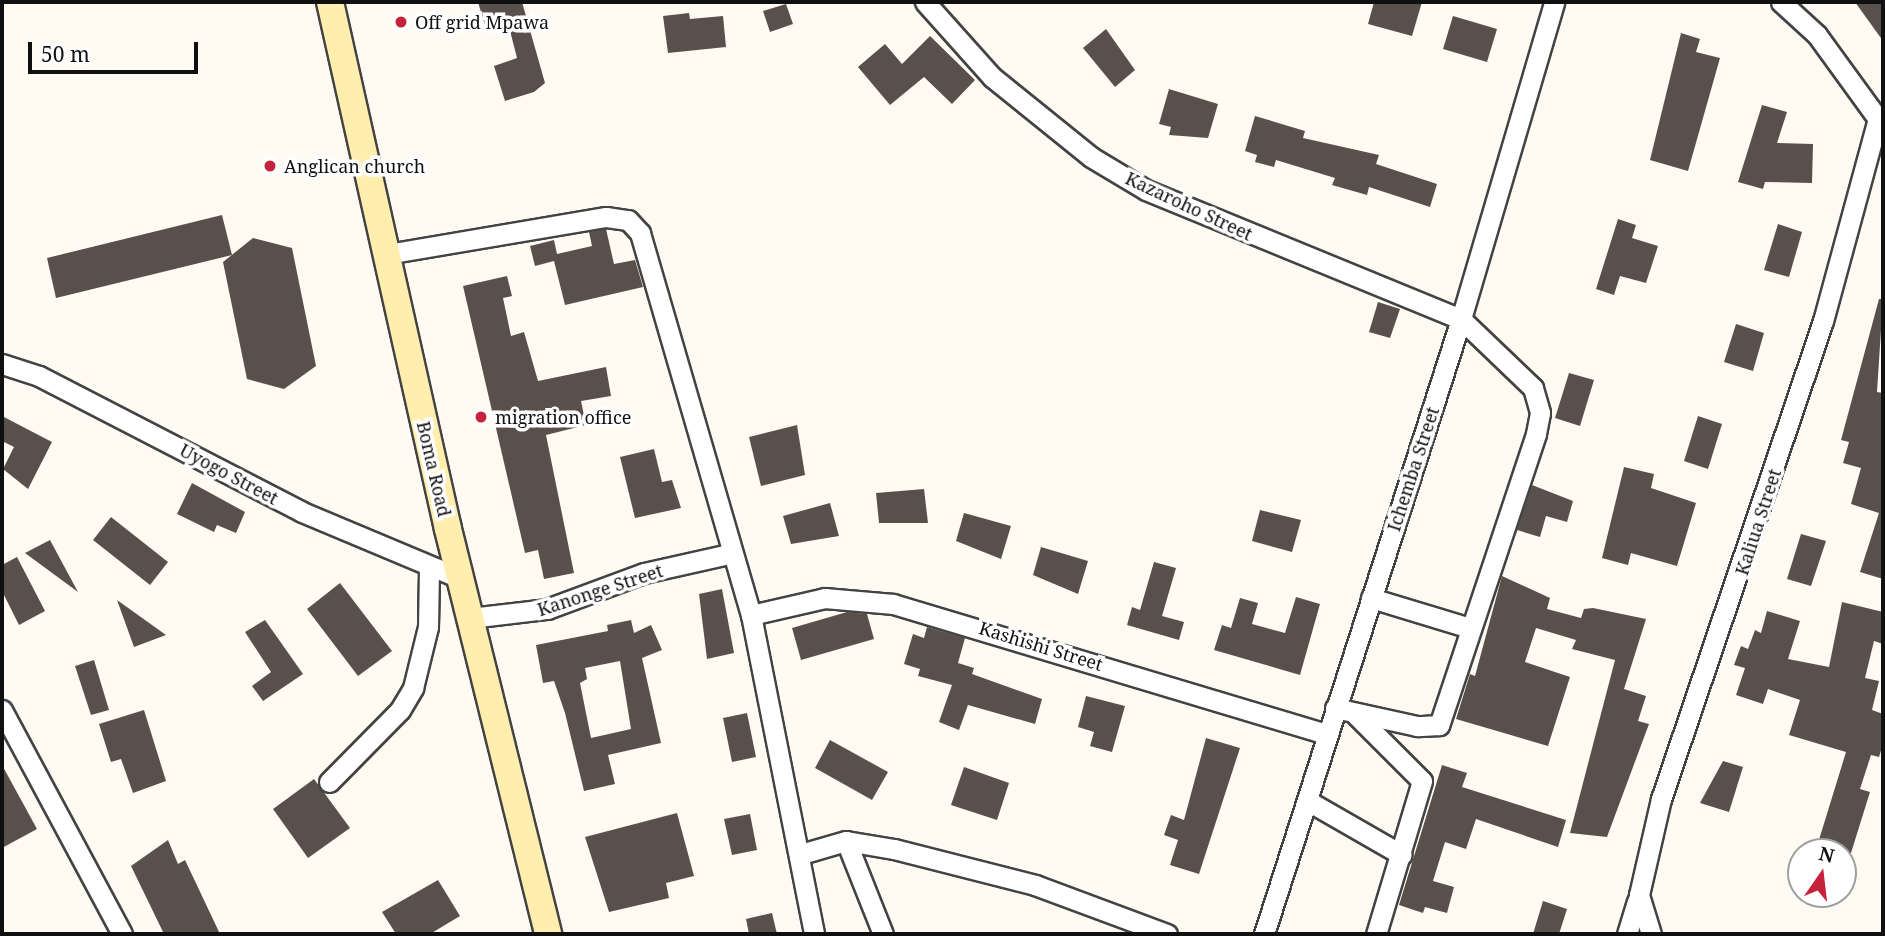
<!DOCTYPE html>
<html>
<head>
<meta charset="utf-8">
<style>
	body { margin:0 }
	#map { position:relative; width:1885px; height:936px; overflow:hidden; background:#fffbf3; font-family:"Noto Serif",serif }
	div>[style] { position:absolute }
	.building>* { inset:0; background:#59504c }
	.roads { filter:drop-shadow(2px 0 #434343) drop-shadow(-2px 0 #434343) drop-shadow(0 2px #434343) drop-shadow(0 -2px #434343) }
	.minor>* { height:19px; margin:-9.5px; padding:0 9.5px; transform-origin:9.5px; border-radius:9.5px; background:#fff }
	.secondary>* { height:26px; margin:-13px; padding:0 13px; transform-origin:13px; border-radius:13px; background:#ffeeae }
	.dots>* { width:19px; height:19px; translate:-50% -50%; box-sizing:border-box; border:4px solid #fff; border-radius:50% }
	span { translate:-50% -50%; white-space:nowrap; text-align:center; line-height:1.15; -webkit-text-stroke:7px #fff; paint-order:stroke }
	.poi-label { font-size:18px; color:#101010 }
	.left { translate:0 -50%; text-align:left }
	.street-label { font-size:18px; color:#101010 }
	.frame { position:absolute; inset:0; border:4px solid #101010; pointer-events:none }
	.north { position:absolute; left:1787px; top:838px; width:70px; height:70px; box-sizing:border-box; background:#fff; border:2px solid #9f9f9f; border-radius:50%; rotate:14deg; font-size:19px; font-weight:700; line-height:28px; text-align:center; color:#101010 }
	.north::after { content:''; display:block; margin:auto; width:24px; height:32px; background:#c5233b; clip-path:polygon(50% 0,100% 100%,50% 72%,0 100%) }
	.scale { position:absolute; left:28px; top:42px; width:170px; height:32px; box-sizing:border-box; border:4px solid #101010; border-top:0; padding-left:9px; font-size:21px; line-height:24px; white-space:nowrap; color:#101010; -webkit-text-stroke:5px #fff; paint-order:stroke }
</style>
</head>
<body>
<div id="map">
	<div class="building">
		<div style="clip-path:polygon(478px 2px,522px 2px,545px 83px,534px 92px,505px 101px,494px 66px,517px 58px,508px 23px,486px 29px)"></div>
		<div style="clip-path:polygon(1374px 2px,1422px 2px,1412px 36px,1368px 24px)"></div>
		<div style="clip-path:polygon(1855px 2px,1883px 2px,1883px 41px)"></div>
		<div style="clip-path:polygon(786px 4px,793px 24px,770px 32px,763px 11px)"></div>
		<div style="clip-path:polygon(689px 13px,690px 19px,723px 16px,726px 47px,668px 53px,663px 16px)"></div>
		<div style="clip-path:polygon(1453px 16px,1497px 29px,1487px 62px,1443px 49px)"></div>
		<div style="clip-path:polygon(1106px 29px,1135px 70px,1115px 87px,1083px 48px)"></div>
		<div style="clip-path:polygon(1681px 33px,1700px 39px,1696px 52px,1720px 58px,1688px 171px,1650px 160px)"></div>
		<div style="clip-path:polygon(930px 36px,975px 80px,952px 104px,924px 77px,890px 105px,858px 67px,885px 44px,902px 64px)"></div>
		<div style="clip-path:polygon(1169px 89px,1218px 104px,1208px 138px,1169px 135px,1171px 127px,1159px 124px)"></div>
		<div style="clip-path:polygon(1762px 105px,1787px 112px,1777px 143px,1813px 144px,1812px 183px,1765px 182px,1763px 189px,1738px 182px)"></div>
		<div style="clip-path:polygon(1255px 116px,1305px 131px,1303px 138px,1379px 155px,1376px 164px,1437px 184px,1430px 207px,1369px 187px,1367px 195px,1332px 185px,1335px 178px,1276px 160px,1274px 167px,1255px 162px,1257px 155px,1245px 151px)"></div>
		<div style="clip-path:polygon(222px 215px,232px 255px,56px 298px,47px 258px)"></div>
		<div style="clip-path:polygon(1618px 219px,1636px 225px,1632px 238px,1658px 246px,1646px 283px,1620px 276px,1614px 295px,1596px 289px)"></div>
		<div style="clip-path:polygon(1778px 224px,1802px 232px,1789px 277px,1764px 270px)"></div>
		<div style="clip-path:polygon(606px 229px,614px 264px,635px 260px,643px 287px,565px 305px,554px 261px,535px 266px,530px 246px,554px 240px,557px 254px,592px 246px,589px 232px)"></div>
		<div style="clip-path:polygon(253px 238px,292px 248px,316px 366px,284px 389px,247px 379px,223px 262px)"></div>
		<div style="clip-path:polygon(507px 276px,512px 296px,503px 298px,511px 336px,524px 332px,538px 381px,606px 367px,611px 396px,581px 401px,586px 425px,546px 435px,574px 573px,544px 579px,538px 550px,525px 553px,463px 286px)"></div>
		<div style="clip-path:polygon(1879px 299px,1883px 299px,1877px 392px,1883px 393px,1883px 579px,1860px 572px,1879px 513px,1851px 504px,1861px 468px,1843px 463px,1849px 442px,1841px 440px)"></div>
		<div style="clip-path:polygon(1378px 302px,1400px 309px,1390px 338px,1369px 332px)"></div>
		<div style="clip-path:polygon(1736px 324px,1764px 333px,1753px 371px,1724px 362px)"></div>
		<div style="clip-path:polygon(1569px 373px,1594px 380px,1580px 426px,1555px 418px)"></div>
		<div style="clip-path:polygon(2px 416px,52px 442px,28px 489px,3px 469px,14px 447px,2px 441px)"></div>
		<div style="clip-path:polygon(1698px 416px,1722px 424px,1708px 469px,1684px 461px)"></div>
		<div style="clip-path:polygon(797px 425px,805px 475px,761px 486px,749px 437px)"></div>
		<div style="clip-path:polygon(654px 449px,662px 482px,672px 480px,681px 508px,635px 518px,620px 457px)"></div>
		<div style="clip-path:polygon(1624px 467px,1654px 474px,1651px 488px,1696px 503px,1677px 566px,1631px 553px,1628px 565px,1602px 558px)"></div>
		<div style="clip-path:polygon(192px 483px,245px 512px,236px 533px,217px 525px,214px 532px,177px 514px)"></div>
		<div style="clip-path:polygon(1532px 485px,1573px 501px,1567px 522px,1546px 516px,1540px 537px,1517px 530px)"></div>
		<div style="clip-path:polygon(924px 489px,928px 523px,879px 523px,876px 493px)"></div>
		<div style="clip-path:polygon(830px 503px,839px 536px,791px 544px,783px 516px)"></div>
		<div style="clip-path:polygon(1260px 510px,1301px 520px,1292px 552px,1252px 541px)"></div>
		<div style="clip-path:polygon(964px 513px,1011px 526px,1001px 559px,956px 541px)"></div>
		<div style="clip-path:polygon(111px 517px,168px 562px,150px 585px,93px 540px)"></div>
		<div style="clip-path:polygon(1801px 534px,1826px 541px,1811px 586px,1787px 579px)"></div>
		<div style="clip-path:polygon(50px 540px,78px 592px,25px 553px)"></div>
		<div style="clip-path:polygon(1041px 547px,1088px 561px,1078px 594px,1033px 575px)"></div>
		<div style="clip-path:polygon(17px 557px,45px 611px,19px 625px,2px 591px,2px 565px)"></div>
		<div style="clip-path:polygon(1154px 562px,1176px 568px,1162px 616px,1184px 622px,1179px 640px,1127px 625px,1132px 607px,1140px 610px)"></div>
		<div style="clip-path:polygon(1502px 576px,1550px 598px,1547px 609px,1581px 618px,1584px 609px,1593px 608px,1646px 619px,1624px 689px,1646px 696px,1638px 721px,1649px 724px,1607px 837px,1570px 833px,1615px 660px,1572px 649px,1576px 640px,1536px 628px,1525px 662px,1570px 677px,1548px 746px,1456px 719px,1470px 674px,1475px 676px)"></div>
		<div style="clip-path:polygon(340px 583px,392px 651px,358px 676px,307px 609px)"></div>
		<div style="clip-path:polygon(722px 589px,734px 653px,707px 659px,699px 594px)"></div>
		<div style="clip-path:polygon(1296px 597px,1320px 604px,1300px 675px,1214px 650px,1222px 625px,1231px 628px,1240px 598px,1258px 603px,1252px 624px,1285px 633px)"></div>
		<div style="clip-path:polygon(117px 600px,166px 635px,134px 647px)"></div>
		<div style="clip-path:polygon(1842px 602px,1883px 612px,1883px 644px,1874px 641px,1865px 678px,1879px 681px,1872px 710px,1883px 714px,1883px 744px,1879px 757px,1871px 755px,1860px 789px,1870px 792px,1851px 853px,1818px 843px,1846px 752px,1789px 735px,1800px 700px,1768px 689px,1763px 704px,1736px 695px,1745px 668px,1734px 665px,1741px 646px,1748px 649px,1755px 630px,1761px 633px,1767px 611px,1800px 621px,1788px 659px,1829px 667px)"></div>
		<div style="clip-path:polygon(847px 612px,867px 614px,874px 639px,801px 660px,792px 628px)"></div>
		<div style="clip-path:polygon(265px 620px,303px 674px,263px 701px,252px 686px,271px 672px,245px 632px)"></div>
		<div style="clip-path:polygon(evenodd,631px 620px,634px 633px,651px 625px,662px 650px,642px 658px,661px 743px,608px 755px,615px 784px,584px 791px,565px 713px,554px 681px,543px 683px,536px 645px,608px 631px,607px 625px,631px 620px,620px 661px,631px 729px,591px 738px,580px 683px,587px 679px,585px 668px,620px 661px)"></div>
		<div style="clip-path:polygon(927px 627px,965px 638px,958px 663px,974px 668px,972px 674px,1042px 699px,1035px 724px,968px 705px,959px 730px,939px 722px,952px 685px,918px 676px,920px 669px,904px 664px,913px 634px,924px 638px)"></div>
		<div style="clip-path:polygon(94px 660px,109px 710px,91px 715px,75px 666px)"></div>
		<div style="clip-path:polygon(1086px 696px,1125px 706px,1112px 752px,1090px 746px,1094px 732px,1078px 727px)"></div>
		<div style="clip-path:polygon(144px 710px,166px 781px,133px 793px,121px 759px,111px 762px,99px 724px)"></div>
		<div style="clip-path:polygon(747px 713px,756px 757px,732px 762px,723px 718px)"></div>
		<div style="clip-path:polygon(1206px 738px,1240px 748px,1199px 874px,1170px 865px,1178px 840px,1164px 835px,1171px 815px,1184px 820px)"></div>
		<div style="clip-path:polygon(830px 740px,888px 772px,872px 800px,815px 768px)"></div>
		<div style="clip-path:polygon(1723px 761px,1743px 767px,1729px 812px,1700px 803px)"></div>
		<div style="clip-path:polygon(2px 765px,37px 829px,2px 848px)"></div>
		<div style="clip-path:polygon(1442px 765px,1467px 773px,1462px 787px,1566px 820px,1558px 847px,1476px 819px,1466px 849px,1445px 842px,1433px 881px,1454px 887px,1447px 913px,1425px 907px,1423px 913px,1399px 905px)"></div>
		<div style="clip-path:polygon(964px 767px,1009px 783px,997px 820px,951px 805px)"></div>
		<div style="clip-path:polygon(314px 779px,350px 828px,308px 858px,273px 809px)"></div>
		<div style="clip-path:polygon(677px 813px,694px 876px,666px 883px,669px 898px,609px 912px,585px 837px)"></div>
		<div style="clip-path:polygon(750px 814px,757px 850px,732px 855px,724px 819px)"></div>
		<div style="clip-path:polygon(168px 840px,178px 864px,185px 860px,220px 934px,164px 934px,131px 866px)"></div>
		<div style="clip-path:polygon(438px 880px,460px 916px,430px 934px,396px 934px,382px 912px)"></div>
		<div style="clip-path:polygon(1543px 901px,1567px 909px,1559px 934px,1533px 934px)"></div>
		<div style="clip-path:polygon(772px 913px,777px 934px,749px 934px,746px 919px)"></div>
	</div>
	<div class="roads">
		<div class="minor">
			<div style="left:925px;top:2px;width:101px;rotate:48.2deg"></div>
			<div style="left:992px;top:77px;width:127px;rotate:38.9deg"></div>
			<div style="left:1091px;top:157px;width:64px;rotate:31deg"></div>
			<div style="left:1146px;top:190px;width:340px;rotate:22.3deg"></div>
			<div style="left:1461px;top:319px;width:100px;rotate:43.8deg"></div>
			<div style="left:1533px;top:388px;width:26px;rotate:74deg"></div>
			<div style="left:1540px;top:413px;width:21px;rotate:101deg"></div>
			<div style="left:1536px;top:434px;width:307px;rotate:108.4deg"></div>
			<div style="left:1439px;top:725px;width:22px;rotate:177deg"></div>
			<div style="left:1417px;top:726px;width:84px;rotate:-167.6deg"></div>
			<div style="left:1781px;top:2px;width:49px;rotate:42.5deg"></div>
			<div style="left:1817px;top:35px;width:112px;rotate:54deg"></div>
			<div style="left:387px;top:254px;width:222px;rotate:-9.6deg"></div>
			<div style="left:606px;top:217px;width:22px;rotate:8deg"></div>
			<div style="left:628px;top:220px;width:18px;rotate:47deg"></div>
			<div style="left:640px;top:233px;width:398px;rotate:73.8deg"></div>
			<div style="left:751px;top:615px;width:325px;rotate:78.8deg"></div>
			<div style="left:2px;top:364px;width:39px;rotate:18deg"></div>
			<div style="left:39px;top:376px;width:296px;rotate:27.3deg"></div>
			<div style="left:302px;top:512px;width:171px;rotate:22.7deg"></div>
			<div style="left:1371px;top:598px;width:103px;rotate:16.9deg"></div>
			<div style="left:751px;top:615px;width:76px;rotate:-12.9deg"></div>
			<div style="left:825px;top:598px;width:68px;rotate:5deg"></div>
			<div style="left:893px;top:604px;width:452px;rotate:16.7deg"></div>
			<div style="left:470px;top:618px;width:78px;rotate:-6.7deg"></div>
			<div style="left:547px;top:609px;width:103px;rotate:-20.4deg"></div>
			<div style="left:644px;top:573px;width:87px;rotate:-12.6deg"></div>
			<div style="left:2px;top:710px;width:254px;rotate:61.8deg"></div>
			<div style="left:1356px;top:715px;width:93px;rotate:45deg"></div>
			<div style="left:1422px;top:781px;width:160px;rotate:106.7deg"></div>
			<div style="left:329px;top:782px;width:101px;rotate:-45.4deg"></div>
			<div style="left:400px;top:710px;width:26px;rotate:-59deg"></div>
			<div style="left:413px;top:688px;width:63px;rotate:-76.2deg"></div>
			<div style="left:428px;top:627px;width:59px;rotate:-89deg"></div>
			<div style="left:1308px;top:801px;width:108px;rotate:29.9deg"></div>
			<div style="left:846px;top:841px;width:100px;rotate:68.3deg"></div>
			<div style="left:801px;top:854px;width:47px;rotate:-16.1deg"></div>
			<div style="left:846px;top:841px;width:49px;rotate:9.5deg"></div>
			<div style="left:894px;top:849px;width:146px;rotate:14.3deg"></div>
			<div style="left:1035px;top:885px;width:141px;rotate:20.4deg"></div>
			<div style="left:1264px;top:934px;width:646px;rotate:-72.24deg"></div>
			<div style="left:1461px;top:319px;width:330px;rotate:-73.6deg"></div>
			<div style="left:1627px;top:934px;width:34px;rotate:-73deg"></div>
			<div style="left:1651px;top:934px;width:41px;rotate:-107.1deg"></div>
			<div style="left:1639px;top:895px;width:98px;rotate:-77.1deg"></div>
			<div style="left:1661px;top:799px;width:505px;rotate:-71.28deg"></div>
			<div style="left:1823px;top:321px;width:206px;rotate:-74.8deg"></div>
		</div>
		<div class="secondary">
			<div style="left:330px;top:2px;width:540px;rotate:77.38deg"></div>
			<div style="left:448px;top:529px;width:417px;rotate:76.1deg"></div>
		</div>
	</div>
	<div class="dots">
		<div style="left:401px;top:22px;background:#c5233b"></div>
		<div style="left:270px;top:166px;background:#c5233b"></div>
		<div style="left:481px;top:417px;background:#c5233b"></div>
	</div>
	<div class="poi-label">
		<span class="left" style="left:415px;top:22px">Off grid Mpawa</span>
		<span class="left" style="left:284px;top:166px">Anglican church</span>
		<span class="left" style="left:495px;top:417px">migration office</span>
	</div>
	<div class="street-label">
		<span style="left:1189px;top:206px;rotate:25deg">Kazaroho Street</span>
		<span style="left:434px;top:469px;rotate:77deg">Boma Road</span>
		<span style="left:1413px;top:469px;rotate:-72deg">Ichemba Street</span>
		<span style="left:229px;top:474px;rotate:28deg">Uyogo Street</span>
		<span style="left:1758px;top:522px;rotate:-72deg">Kaliua Street</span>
		<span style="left:600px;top:590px;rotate:-18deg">Kanonge Street</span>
		<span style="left:1041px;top:646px;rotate:17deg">Kashishi Street</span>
	</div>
	<div class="frame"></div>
	<div class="north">N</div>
	<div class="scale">50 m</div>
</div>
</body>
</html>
